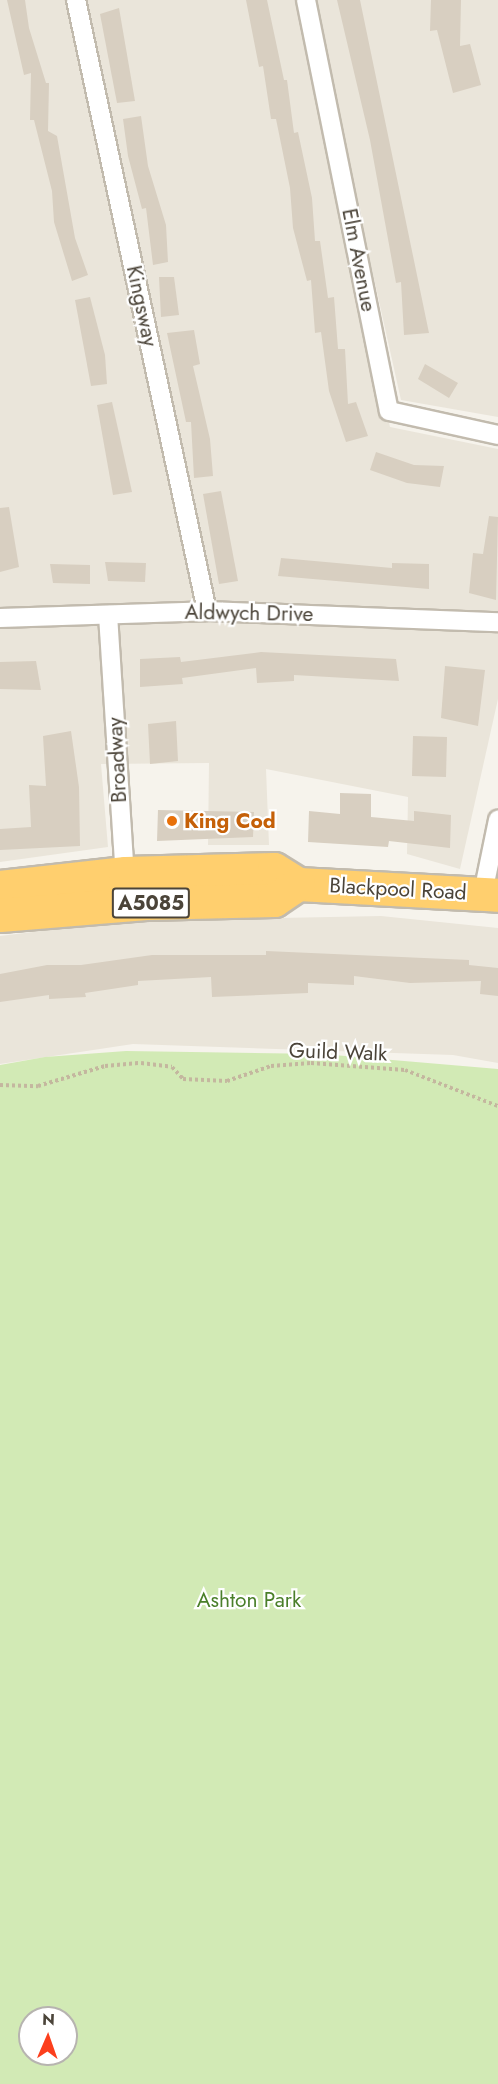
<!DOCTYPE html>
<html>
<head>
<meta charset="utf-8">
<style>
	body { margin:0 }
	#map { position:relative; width:498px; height:2084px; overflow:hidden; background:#f6f3ec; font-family:Jost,sans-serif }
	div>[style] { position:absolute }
	.residential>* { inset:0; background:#eae5da }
	.green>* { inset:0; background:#d2eab5 }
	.building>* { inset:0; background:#d8cfc1 }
	.path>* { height:4px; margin-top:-2px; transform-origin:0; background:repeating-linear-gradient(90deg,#c4b79f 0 3px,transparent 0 6px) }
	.roads { filter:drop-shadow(2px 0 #c2bbae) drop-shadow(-2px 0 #c2bbae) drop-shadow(0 2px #c2bbae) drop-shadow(0 -2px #c2bbae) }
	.street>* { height:18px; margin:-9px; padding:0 9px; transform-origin:9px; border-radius:9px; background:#fff }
	.highway>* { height:33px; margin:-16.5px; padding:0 16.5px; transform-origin:16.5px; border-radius:16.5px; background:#ffcf6e }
	.dots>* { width:16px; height:16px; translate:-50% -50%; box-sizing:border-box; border:3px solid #fff; border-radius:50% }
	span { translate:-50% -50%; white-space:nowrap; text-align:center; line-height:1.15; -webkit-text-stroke:4.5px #fff; paint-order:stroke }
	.shield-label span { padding:2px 4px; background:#fff; border:2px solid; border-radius:4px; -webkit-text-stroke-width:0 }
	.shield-label { font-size:20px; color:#4b4439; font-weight:700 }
	.street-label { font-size:21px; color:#4b4439 }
	.food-label { font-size:21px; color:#c56008; font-weight:700 }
	.left { translate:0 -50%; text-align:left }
	.park-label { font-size:21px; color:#4a7f2a }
	.north { position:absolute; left:18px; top:2006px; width:60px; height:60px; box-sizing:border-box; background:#fff; border:2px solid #b7b4b0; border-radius:50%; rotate:2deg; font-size:16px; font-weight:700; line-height:24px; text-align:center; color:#4b4439 }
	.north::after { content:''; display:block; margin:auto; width:21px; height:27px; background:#fc3f1d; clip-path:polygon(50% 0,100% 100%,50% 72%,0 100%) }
</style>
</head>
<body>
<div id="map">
	<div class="residential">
		<div style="clip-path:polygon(0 0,295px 0,390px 427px,498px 449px,498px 699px,460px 869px,407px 854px,408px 797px,266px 769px,269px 845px,208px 845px,209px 763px,101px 764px,108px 847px,0 862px)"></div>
		<div style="clip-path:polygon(312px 0,498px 0,498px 417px,401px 400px)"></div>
		<div style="clip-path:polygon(381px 916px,498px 928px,498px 1063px,453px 1055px,133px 1044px,0 1064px,0 936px,124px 921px)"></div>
	</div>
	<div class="green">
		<div style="clip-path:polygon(evenodd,126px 1051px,322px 1054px,498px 1069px,498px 2084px,0 2084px,0 1065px,45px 1057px,126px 1051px,30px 2018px,66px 2018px,66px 2054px,30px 2054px,30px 2018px)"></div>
	</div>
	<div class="building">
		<div style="clip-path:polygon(7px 0,25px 0,29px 28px,46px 83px,49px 83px,48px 131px,57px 136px,75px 238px,88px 275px,72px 281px,54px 222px,52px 191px,34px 120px,30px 120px,31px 73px,24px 75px)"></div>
		<div style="clip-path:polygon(246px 0,267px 0,284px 80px,287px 80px,294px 133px,298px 132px,312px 198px,315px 241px,320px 241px,328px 298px,334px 297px,338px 349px,345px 349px,348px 404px,356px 402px,368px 436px,346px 442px,329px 391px,321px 332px,315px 333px,311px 280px,307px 281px,293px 228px,290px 188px,276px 119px,271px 119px,263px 66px,259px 67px)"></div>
		<div style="clip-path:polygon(337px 0,360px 0,429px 333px,404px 335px,401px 282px,396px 283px,370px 140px)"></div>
		<div style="clip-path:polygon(431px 0,461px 0,460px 46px,470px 44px,481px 85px,453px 93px,437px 30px,430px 31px)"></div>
		<div style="clip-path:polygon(119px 8px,135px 101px,117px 103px,100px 14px)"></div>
		<div style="clip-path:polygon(141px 116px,148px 166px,166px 225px,168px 262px,153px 265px,146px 208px,142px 209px,128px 156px,123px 119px)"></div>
		<div style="clip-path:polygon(159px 277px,174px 277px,179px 315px,161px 317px)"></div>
		<div style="clip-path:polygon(90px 297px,105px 355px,107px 384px,91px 386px,75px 300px)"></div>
		<div style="clip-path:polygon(194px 330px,200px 364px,193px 366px,210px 439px,213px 476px,194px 478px,191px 422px,186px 422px,167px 333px)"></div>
		<div style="clip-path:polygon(425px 364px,458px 383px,449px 398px,418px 379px)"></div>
		<div style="clip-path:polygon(112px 402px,132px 492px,113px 495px,97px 405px)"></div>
		<div style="clip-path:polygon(376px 452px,414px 465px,444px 466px,440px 487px,407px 483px,370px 470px)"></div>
		<div style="clip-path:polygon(221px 491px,238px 581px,219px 584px,203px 494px)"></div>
		<div style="clip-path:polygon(9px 507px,19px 567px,0 572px,0 508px)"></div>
		<div style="clip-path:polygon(489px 516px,498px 517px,496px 600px,469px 593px,473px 553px,483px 554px)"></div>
		<div style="clip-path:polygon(281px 558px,392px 568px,392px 563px,429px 564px,429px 589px,278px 576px)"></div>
		<div style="clip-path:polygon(105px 562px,146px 563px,145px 582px,108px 581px)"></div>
		<div style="clip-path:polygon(50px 564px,90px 565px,90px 584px,53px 583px)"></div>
		<div style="clip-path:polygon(261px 652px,396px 659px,399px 681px,294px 675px,294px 681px,257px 683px,256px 668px,182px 678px,183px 684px,140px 687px,140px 659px,180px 657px,181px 662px)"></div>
		<div style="clip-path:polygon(36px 661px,41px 690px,0 689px,0 662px)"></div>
		<div style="clip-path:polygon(445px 666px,485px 670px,478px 726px,441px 718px)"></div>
		<div style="clip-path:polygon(176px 721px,178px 761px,150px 764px,148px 724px)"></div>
		<div style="clip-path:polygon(71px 731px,79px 787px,80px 846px,0 850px,0 829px,31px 827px,29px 785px,46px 786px,43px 736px)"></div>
		<div style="clip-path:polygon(413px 736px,447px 737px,446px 777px,412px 776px)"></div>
		<div style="clip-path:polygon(340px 793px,371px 794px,371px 817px,414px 821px,414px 811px,451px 815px,450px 848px,389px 841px,388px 847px,308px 842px,309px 811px,340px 814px)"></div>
		<div style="clip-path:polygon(158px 810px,254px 812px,253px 837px,157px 841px)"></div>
		<div style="clip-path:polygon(266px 951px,469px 960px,469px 965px,498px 968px,498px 996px,480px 994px,481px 981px,410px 983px,354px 976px,354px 985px,308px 983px,308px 993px,212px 997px,211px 977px,138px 981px,138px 985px,85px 993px,86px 997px,49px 999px,49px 995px,0 1002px,0 974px,47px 965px,81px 965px,152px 955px,266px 955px)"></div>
	</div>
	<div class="path">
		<div style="left:0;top:1085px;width:38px;rotate:2deg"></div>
		<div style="left:38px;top:1086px;width:70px;rotate:-16.6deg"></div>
		<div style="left:105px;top:1066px;width:36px;rotate:-5deg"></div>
		<div style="left:141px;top:1063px;width:31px;rotate:7deg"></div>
		<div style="left:172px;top:1067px;width:16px;rotate:47deg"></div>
		<div style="left:183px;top:1079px;width:44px;rotate:2.6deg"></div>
		<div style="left:227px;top:1081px;width:46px;rotate:-18.8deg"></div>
		<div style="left:271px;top:1066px;width:40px;rotate:-4.3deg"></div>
		<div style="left:311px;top:1063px;width:94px;rotate:4.3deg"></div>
		<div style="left:405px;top:1070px;width:100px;rotate:21.2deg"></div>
	</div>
	<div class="roads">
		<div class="street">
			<div style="left:76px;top:0;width:625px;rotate:77.9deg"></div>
			<div style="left:306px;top:0;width:419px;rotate:78.6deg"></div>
			<div style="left:389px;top:411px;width:112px;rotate:12.4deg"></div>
			<div style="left:108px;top:615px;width:266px;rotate:86.3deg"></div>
			<div style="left:0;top:618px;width:207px;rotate:-1.9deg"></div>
			<div style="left:207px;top:611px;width:291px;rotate:2.2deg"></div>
			<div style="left:483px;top:893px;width:75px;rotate:-78.4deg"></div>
		</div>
		<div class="highway">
			<div style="left:0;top:887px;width:126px;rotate:-6.4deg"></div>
			<div style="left:125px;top:873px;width:149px;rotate:-1.5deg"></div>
			<div style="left:274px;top:869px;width:28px;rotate:32deg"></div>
			<div style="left:298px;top:884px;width:200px;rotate:3.1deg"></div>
			<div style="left:0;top:915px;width:146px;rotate:-4.7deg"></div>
			<div style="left:146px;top:903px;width:128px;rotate:-1.3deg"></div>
			<div style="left:274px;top:900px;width:29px;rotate:-34deg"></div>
		</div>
	</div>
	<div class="dots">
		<div style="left:172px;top:821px;background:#e8710a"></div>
	</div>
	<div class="shield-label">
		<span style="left:151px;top:903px">A5085</span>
	</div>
	<div class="street-label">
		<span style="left:359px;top:260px;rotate:79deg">Elm Avenue</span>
		<span style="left:142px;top:306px;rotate:78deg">Kingsway</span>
		<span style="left:249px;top:613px;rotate:1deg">Aldwych Drive</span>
		<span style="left:117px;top:760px;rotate:-93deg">Broadway</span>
		<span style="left:398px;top:889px;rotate:3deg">Blackpool Road</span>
		<span style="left:338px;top:1052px;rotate:2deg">Guild Walk</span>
	</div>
	<div class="food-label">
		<span class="left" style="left:184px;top:821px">King Cod</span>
	</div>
	<div class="park-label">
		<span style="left:249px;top:1600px">Ashton Park</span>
	</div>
	<div class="north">N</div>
</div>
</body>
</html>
